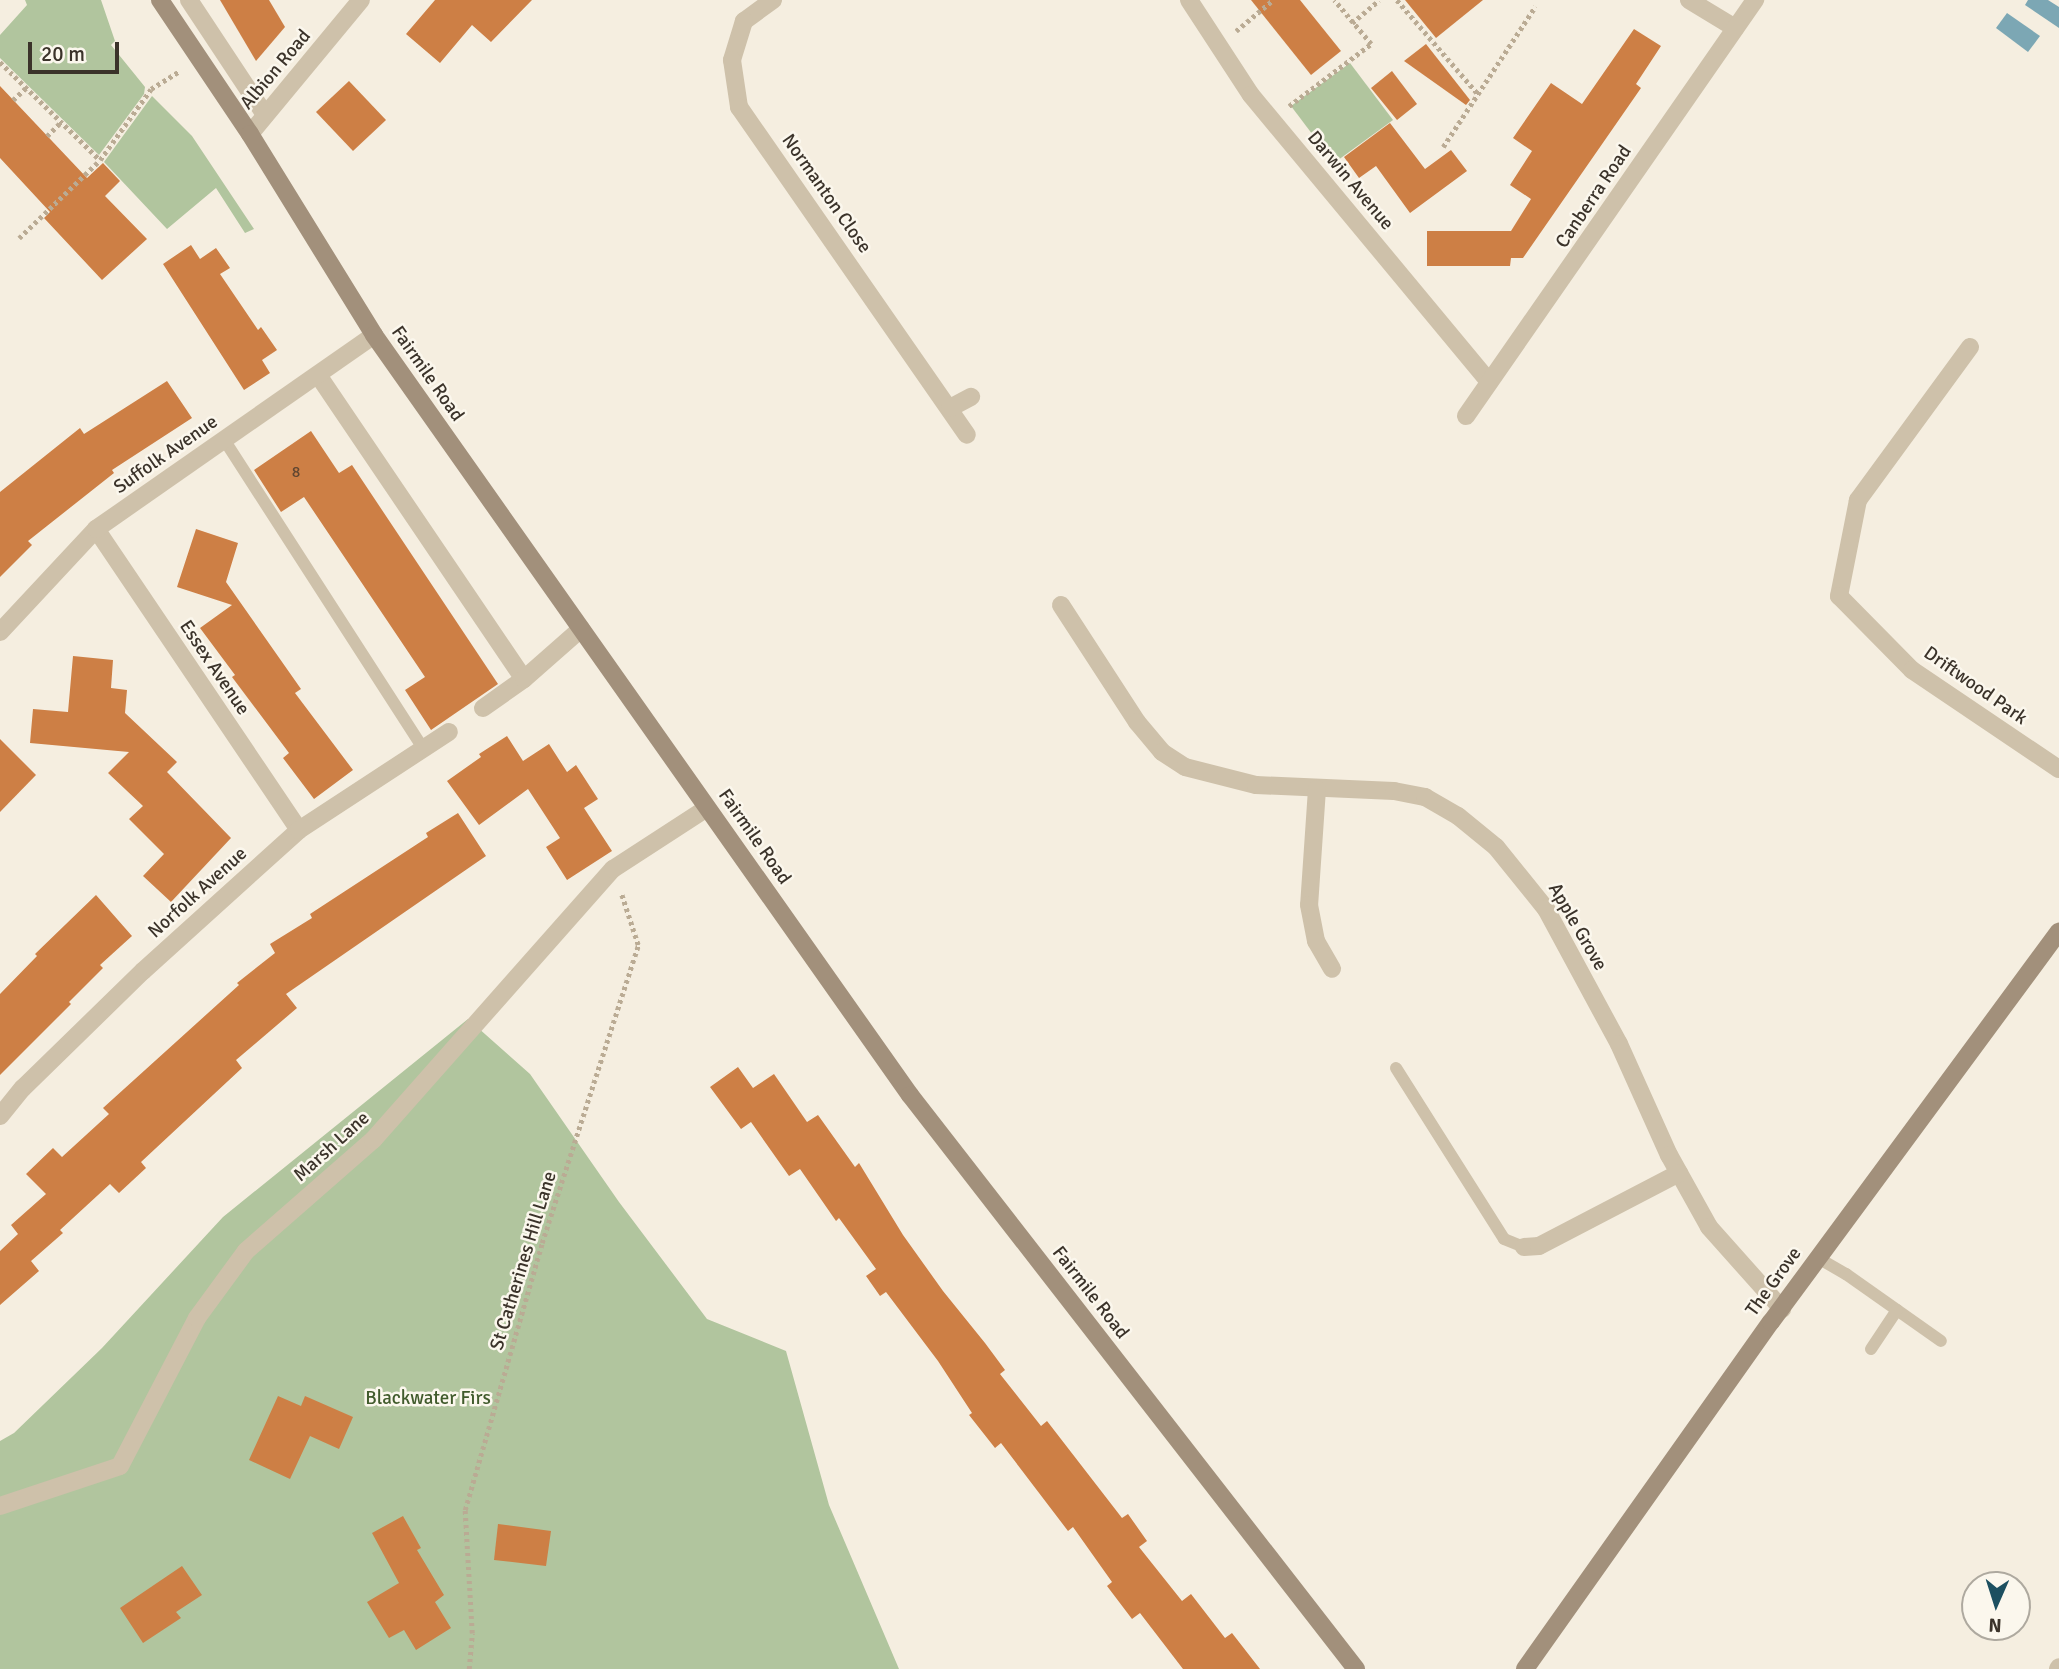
<!DOCTYPE html>
<html>
<head>
<meta charset="utf-8">
<style>
	body { margin:0 }
	#map { position:relative; width:2059px; height:1669px; overflow:hidden; background:#f5eee0; font-family:Signika,sans-serif }
	div>[style] { position:absolute }
	.green>* { inset:0; background:#b1c59e }
	.water>* { inset:0; background:#7ca7b4 }
	.building>* { inset:0; background:#cd7f45 }
	.path>* { height:4.5px; margin-top:-2.25px; transform-origin:0; background:repeating-linear-gradient(90deg,#baab94 0 3.5px,transparent 0 7px) }
	.lane>* { height:12px; margin:-6px; padding:0 6px; transform-origin:6px; border-radius:6px; background:#cec1aa }
	.street>* { height:18px; margin:-9px; padding:0 9px; transform-origin:9px; border-radius:9px; background:#cec1aa }
	.secondary>* { height:18px; margin:-9px; padding:0 9px; transform-origin:9px; border-radius:9px; background:#a2907b }
	span { translate:-50% -50%; white-space:nowrap; text-align:center; line-height:1.15; -webkit-text-stroke:5px #fbf7ed; paint-order:stroke }
	.number-label { font-size:16px; color:#604631 }
	.number-label span { -webkit-text-stroke-width:0 }
	.street-label { font-size:19px; color:#3b332a }
	.park-label { font-size:19px; color:#415b2c }
	.north { position:absolute; left:1961px; top:1571px; width:70px; height:70px; box-sizing:border-box; background:#fbf7ed; border:2px solid #aea99f; border-radius:50%; rotate:183deg; font-size:19px; font-weight:700; line-height:28px; text-align:center; color:#3b332a }
	.north::after { content:''; display:block; margin:auto; width:24px; height:32px; background:#1c4f60; clip-path:polygon(50% 0,100% 100%,50% 72%,0 100%) }
	.scale { position:absolute; left:28px; top:42px; width:91px; height:32px; box-sizing:border-box; border:4px solid #3b332a; border-top:0; padding-left:9px; font-size:21px; line-height:24px; white-space:nowrap; color:#3b332a; -webkit-text-stroke:5px #fbf7ed; paint-order:stroke }
</style>
</head>
<body>
<div id="map">
	<div class="green">
		<div style="clip-path:polygon(25px 0,101px 0,115px 41px,111px 45px,145px 87px,144px 94px,99px 155px,0 58px,0 35px,27px 5px)"></div>
		<div style="clip-path:polygon(1350px 63px,1393px 120px,1334px 163px,1291px 106px)"></div>
		<div style="clip-path:polygon(152px 96px,192px 136px,254px 229px,245px 233px,216px 188px,167px 229px,104px 162px)"></div>
		<div style="clip-path:polygon(468px 1019px,530px 1074px,619px 1202px,707px 1319px,786px 1351px,829px 1505px,899px 1669px,0 1669px,0 1441px,14px 1433px,102px 1348px,223px 1217px)"></div>
	</div>
	<div class="water">
		<div style="clip-path:polygon(2028px 0,2048px 0,2059px 7px,2059px 28px,2025px 5px)"></div>
		<div style="clip-path:polygon(2007px 13px,2040px 36px,2028px 52px,1996px 28px)"></div>
	</div>
	<div class="building">
		<div style="clip-path:polygon(220px 0,269px 0,285px 27px,256px 61px)"></div>
		<div style="clip-path:polygon(435px 0,532px 0,491px 42px,472px 25px,440px 63px,406px 34px)"></div>
		<div style="clip-path:polygon(1251px 0,1300px 0,1341px 51px,1311px 75px)"></div>
		<div style="clip-path:polygon(1405px 0,1483px 0,1436px 38px)"></div>
		<div style="clip-path:polygon(1634px 29px,1661px 46px,1636px 84px,1641px 88px,1523px 258px,1511px 258px,1510px 266px,1427px 266px,1427px 231px,1511px 231px,1531px 199px,1510px 185px,1532px 151px,1513px 138px,1551px 83px,1582px 104px)"></div>
		<div style="clip-path:polygon(1426px 44px,1470px 100px,1466px 105px,1404px 61px)"></div>
		<div style="clip-path:polygon(1392px 71px,1417px 104px,1397px 120px,1371px 88px)"></div>
		<div style="clip-path:polygon(349px 81px,386px 120px,353px 151px,316px 112px)"></div>
		<div style="clip-path:polygon(0 86px,87px 178px,103px 163px,120px 181px,105px 196px,147px 239px,102px 280px,44px 218px,50px 212px,0 158px)"></div>
		<div style="clip-path:polygon(1390px 123px,1425px 169px,1451px 150px,1467px 171px,1410px 213px,1376px 166px,1359px 178px,1344px 157px)"></div>
		<div style="clip-path:polygon(191px 245px,200px 259px,216px 248px,230px 268px,220px 274px,258px 330px,261px 327px,277px 350px,262px 360px,270px 373px,244px 390px,163px 264px)"></div>
		<div style="clip-path:polygon(167px 381px,192px 418px,112px 470px,114px 473px,28px 541px,32px 545px,0 577px,0 492px,80px 428px,84px 434px)"></div>
		<div style="clip-path:polygon(311px 431px,339px 473px,352px 465px,498px 684px,431px 730px,405px 690px,425px 677px,304px 497px,281px 512px,254px 470px)"></div>
		<div style="clip-path:polygon(196px 529px,238px 543px,226px 582px,301px 689px,295px 693px,353px 770px,314px 799px,283px 758px,289px 753px,232px 677px,235px 675px,200px 628px,232px 605px,177px 587px)"></div>
		<div style="clip-path:polygon(73px 656px,113px 660px,111px 688px,127px 690px,125px 713px,177px 762px,167px 772px,231px 838px,171px 902px,143px 876px,164px 854px,129px 819px,143px 806px,108px 773px,129px 752px,30px 743px,33px 709px,68px 712px)"></div>
		<div style="clip-path:polygon(507px 736px,523px 761px,549px 744px,567px 772px,576px 765px,598px 799px,584px 808px,612px 851px,567px 880px,546px 847px,560px 838px,528px 789px,479px 825px,447px 781px,481px 757px,479px 754px)"></div>
		<div style="clip-path:polygon(0 739px,36px 775px,0 812px)"></div>
		<div style="clip-path:polygon(458px 813px,486px 856px,286px 994px,297px 1008px,236px 1060px,242px 1068px,141px 1162px,146px 1168px,119px 1193px,110px 1184px,60px 1230px,63px 1233px,31px 1261px,39px 1271px,0 1305px,0 1251px,18px 1234px,11px 1225px,46px 1194px,26px 1174px,53px 1148px,62px 1157px,109px 1114px,103px 1108px,239px 985px,237px 983px,275px 953px,270px 944px,312px 918px,310px 914px,428px 837px,426px 833px)"></div>
		<div style="clip-path:polygon(96px 895px,132px 936px,100px 965px,103px 968px,69px 1002px,71px 1004px,0 1075px,0 994px,37px 956px,35px 954px)"></div>
		<div style="clip-path:polygon(738px 1067px,753px 1088px,774px 1074px,807px 1122px,818px 1115px,855px 1167px,859px 1163px,903px 1235px,943px 1291px,985px 1343px,1005px 1370px,1000px 1374px,1041px 1426px,1047px 1421px,1122px 1518px,1128px 1514px,1147px 1541px,1139px 1547px,1182px 1601px,1191px 1594px,1225px 1638px,1232px 1633px,1260px 1669px,1183px 1669px,1140px 1613px,1132px 1619px,1107px 1586px,1112px 1582px,1073px 1527px,1068px 1531px,1001px 1443px,995px 1448px,969px 1415px,972px 1413px,938px 1361px,886px 1292px,880px 1296px,866px 1276px,876px 1269px,839px 1218px,836px 1221px,800px 1169px,789px 1176px,751px 1122px,741px 1129px,710px 1087px)"></div>
		<div style="clip-path:polygon(278px 1396px,301px 1406px,305px 1396px,353px 1417px,339px 1449px,310px 1436px,290px 1479px,249px 1460px)"></div>
		<div style="clip-path:polygon(403px 1516px,421px 1548px,417px 1550px,444px 1595px,435px 1602px,451px 1628px,416px 1650px,404px 1630px,389px 1638px,367px 1602px,399px 1583px,372px 1533px)"></div>
		<div style="clip-path:polygon(498px 1524px,551px 1531px,546px 1566px,494px 1560px)"></div>
		<div style="clip-path:polygon(182px 1566px,202px 1595px,176px 1612px,181px 1618px,143px 1643px,120px 1608px)"></div>
	</div>
	<div class="path">
		<div style="left:1397px;top:0;width:124px;rotate:49.2deg"></div>
		<div style="left:1352px;top:23px;width:35px;rotate:-40deg"></div>
		<div style="left:1236px;top:31px;width:48px;rotate:-40deg"></div>
		<div style="left:0;top:62px;width:140px;rotate:44.4deg"></div>
		<div style="left:13px;top:100px;width:18px;rotate:-43deg"></div>
		<div style="left:1289px;top:106px;width:103px;rotate:-37.1deg"></div>
		<div style="left:1371px;top:44px;width:57px;rotate:-130.1deg"></div>
		<div style="left:47px;top:136px;width:20px;rotate:-45deg"></div>
		<div style="left:1443px;top:147px;width:168px;rotate:-56.7deg"></div>
		<div style="left:19px;top:238px;width:112px;rotate:-43.9deg"></div>
		<div style="left:100px;top:160px;width:87px;rotate:-54.3deg"></div>
		<div style="left:151px;top:89px;width:34px;rotate:-32deg"></div>
		<div style="left:469px;top:1669px;width:36px;rotate:-85deg"></div>
		<div style="left:472px;top:1633px;width:123px;rotate:-93.3deg"></div>
		<div style="left:465px;top:1510px;width:278px;rotate:-73.9deg"></div>
		<div style="left:542px;top:1243px;width:313px;rotate:-72.1deg"></div>
		<div style="left:638px;top:945px;width:55px;rotate:-108.1deg"></div>
	</div>
	<div class="lane">
		<div style="left:225px;top:441px;width:368px;rotate:57.2deg"></div>
		<div style="left:1396px;top:1068px;width:202px;rotate:57.7deg"></div>
		<div style="left:1504px;top:1239px;width:22px;rotate:22deg"></div>
		<div style="left:1818px;top:1258px;width:32px;rotate:30deg"></div>
		<div style="left:1846px;top:1274px;width:116px;rotate:35.2deg"></div>
		<div style="left:1871px;top:1349px;width:47px;rotate:-56.3deg"></div>
	</div>
	<div class="street">
		<div style="left:189px;top:0;width:138px;rotate:56.5deg"></div>
		<div style="left:773px;top:0;width:36px;rotate:144deg"></div>
		<div style="left:744px;top:21px;width:41px;rotate:107.1deg"></div>
		<div style="left:732px;top:60px;width:48px;rotate:81.5deg"></div>
		<div style="left:739px;top:107px;width:399px;rotate:55.2deg"></div>
		<div style="left:1189px;top:0;width:113px;rotate:56.9deg"></div>
		<div style="left:1251px;top:95px;width:373px;rotate:50.3deg"></div>
		<div style="left:1689px;top:0;width:54px;rotate:31.3deg"></div>
		<div style="left:250px;top:134px;width:174px;rotate:-50.4deg"></div>
		<div style="left:1970px;top:347px;width:190px;rotate:126.2deg"></div>
		<div style="left:1858px;top:500px;width:98px;rotate:101.2deg"></div>
		<div style="left:1839px;top:596px;width:104px;rotate:45.4deg"></div>
		<div style="left:1912px;top:670px;width:177px;rotate:34deg"></div>
		<div style="left:318px;top:375px;width:367px;rotate:55.9deg"></div>
		<div style="left:950px;top:408px;width:24px;rotate:-28deg"></div>
		<div style="left:1466px;top:416px;width:507px;rotate:-55.21deg"></div>
		<div style="left:96px;top:529px;width:363px;rotate:56deg"></div>
		<div style="left:1061px;top:605px;width:140px;rotate:57deg"></div>
		<div style="left:1137px;top:722px;width:39px;rotate:50deg"></div>
		<div style="left:1162px;top:752px;width:27px;rotate:33deg"></div>
		<div style="left:1185px;top:767px;width:73px;rotate:14.2deg"></div>
		<div style="left:1256px;top:785px;width:138px;rotate:2.5deg"></div>
		<div style="left:1394px;top:791px;width:32px;rotate:11deg"></div>
		<div style="left:1425px;top:797px;width:38px;rotate:30deg"></div>
		<div style="left:1458px;top:816px;width:49px;rotate:39.2deg"></div>
		<div style="left:1496px;top:847px;width:80px;rotate:51.1deg"></div>
		<div style="left:1546px;top:909px;width:153px;rotate:61.6deg"></div>
		<div style="left:1619px;top:1044px;width:122px;rotate:65.8deg"></div>
		<div style="left:1669px;top:1155px;width:82px;rotate:60.9deg"></div>
		<div style="left:1709px;top:1227px;width:110px;rotate:48.3deg"></div>
		<div style="left:0;top:632px;width:141px;rotate:-47deg"></div>
		<div style="left:96px;top:529px;width:339px;rotate:-34.9deg"></div>
		<div style="left:483px;top:708px;width:50px;rotate:-35.3deg"></div>
		<div style="left:524px;top:679px;width:76px;rotate:-41.3deg"></div>
		<div style="left:1317px;top:789px;width:116px;rotate:93.9deg"></div>
		<div style="left:1309px;top:905px;width:37px;rotate:79deg"></div>
		<div style="left:1316px;top:941px;width:32px;rotate:60deg"></div>
		<div style="left:0;top:1116px;width:36px;rotate:-51deg"></div>
		<div style="left:23px;top:1088px;width:168px;rotate:-44.3deg"></div>
		<div style="left:143px;top:971px;width:210px;rotate:-42.1deg"></div>
		<div style="left:299px;top:830px;width:179px;rotate:-33.2deg"></div>
		<div style="left:1524px;top:1247px;width:15px;rotate:-4deg"></div>
		<div style="left:1539px;top:1246px;width:158px;rotate:-27.5deg"></div>
		<div style="left:0;top:1506px;width:126px;rotate:-18.4deg"></div>
		<div style="left:120px;top:1466px;width:167px;rotate:-62.5deg"></div>
		<div style="left:197px;top:1318px;width:83px;rotate:-53.8deg"></div>
		<div style="left:246px;top:1251px;width:169px;rotate:-41.2deg"></div>
		<div style="left:373px;top:1140px;width:362px;rotate:-48.5deg"></div>
		<div style="left:613px;top:869px;width:112px;rotate:-33deg"></div>
		<div style="left:2058px;top:1669px;width:2px;rotate:-63deg"></div>
	</div>
	<div class="secondary">
		<div style="left:160px;top:0;width:161px;rotate:56.1deg"></div>
		<div style="left:250px;top:134px;width:236px;rotate:58.3deg"></div>
		<div style="left:374px;top:335px;width:930px;rotate:54.81deg"></div>
		<div style="left:910px;top:1095px;width:727px;rotate:52.15deg"></div>
		<div style="left:1525px;top:1669px;width:425px;rotate:-54.7deg"></div>
		<div style="left:1771px;top:1322px;width:485px;rotate:-53.6deg"></div>
	</div>
	<div class="number-label">
		<span style="left:296px;top:472px">8</span>
	</div>
	<div class="street-label">
		<span style="left:276px;top:70px;rotate:-50deg">Albion Road</span>
		<span style="left:1350px;top:181px;rotate:50deg">Darwin Avenue</span>
		<span style="left:826px;top:194px;rotate:55deg">Normanton Close</span>
		<span style="left:1594px;top:197px;rotate:-56deg">Canberra Road</span>
		<span style="left:427px;top:374px;rotate:55deg">Fairmile Road</span>
		<span style="left:166px;top:455px;rotate:-35deg">Suffolk Avenue</span>
		<span style="left:214px;top:668px;rotate:56deg">Essex Avenue</span>
		<span style="left:1975px;top:686px;rotate:35deg">Driftwood Park</span>
		<span style="left:754px;top:837px;rotate:55deg">Fairmile Road</span>
		<span style="left:198px;top:893px;rotate:-42deg">Norfolk Avenue</span>
		<span style="left:1577px;top:927px;rotate:60deg">Apple Grove</span>
		<span style="left:332px;top:1147px;rotate:-42deg">Marsh Lane</span>
		<span style="left:524px;top:1261px;rotate:-73deg">St Catherines Hill Lane</span>
		<span style="left:1774px;top:1282px;rotate:-54deg">The Grove</span>
		<span style="left:1090px;top:1293px;rotate:52deg">Fairmile Road</span>
	</div>
	<div class="park-label">
		<span style="left:428px;top:1399px">Blackwater Firs</span>
	</div>
	<div class="north">N</div>
	<div class="scale">20 m</div>
</div>
</body>
</html>
